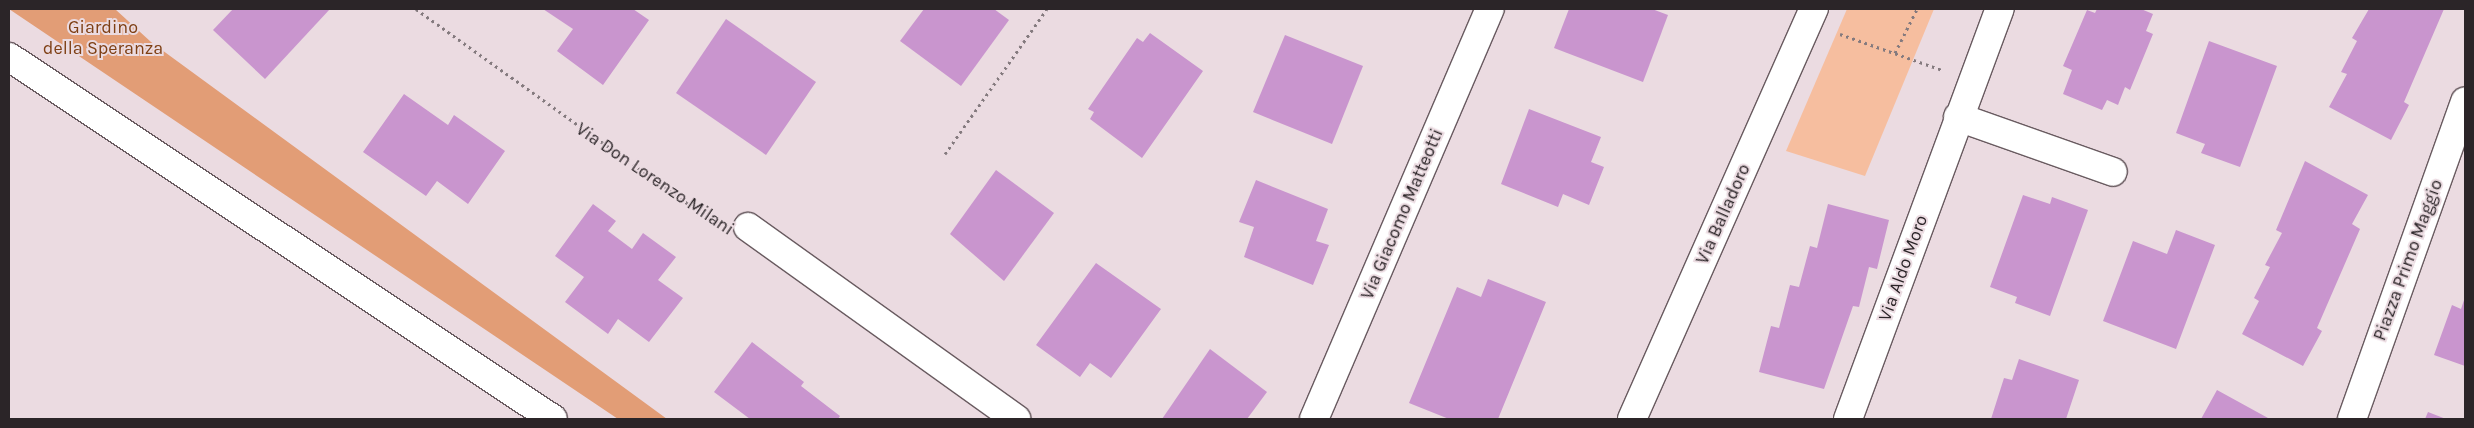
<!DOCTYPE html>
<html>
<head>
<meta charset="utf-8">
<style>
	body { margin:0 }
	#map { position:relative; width:2474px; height:428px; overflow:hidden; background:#ebdbe1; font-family:Karla,sans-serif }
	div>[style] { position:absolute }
	.green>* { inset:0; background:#f6be9f }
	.forest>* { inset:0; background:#e29d76 }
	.building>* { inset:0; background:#c995ce }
	.path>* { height:3px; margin-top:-1.5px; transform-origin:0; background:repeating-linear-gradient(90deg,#847a7e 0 2.5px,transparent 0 6.5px) }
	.roads { filter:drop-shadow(1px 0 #695b60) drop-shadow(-1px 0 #695b60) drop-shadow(0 1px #695b60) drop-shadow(0 -1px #695b60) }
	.street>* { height:28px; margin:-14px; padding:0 14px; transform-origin:14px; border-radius:14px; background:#fff }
	.secondary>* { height:28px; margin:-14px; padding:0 14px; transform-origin:14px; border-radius:14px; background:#fff }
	span { translate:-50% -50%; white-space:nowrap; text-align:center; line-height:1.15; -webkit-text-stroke:4px #ebdbe1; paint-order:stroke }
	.park-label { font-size:18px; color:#7e3f14 }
	.street-label { font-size:18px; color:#2b2528 }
	.frame { position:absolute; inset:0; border:10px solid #2b2528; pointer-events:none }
</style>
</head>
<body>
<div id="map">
	<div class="green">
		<div style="clip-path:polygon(1847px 9px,1934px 9px,1865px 176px,1786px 151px)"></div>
	</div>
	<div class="forest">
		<div style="clip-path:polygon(9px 9px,115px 9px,151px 42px,667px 419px,618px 419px)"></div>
	</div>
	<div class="building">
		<div style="clip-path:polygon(233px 9px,330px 9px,265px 79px,213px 30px)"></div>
		<div style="clip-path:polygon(543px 9px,633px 9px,649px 20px,603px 85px,557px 51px,573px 29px)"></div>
		<div style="clip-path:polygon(924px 9px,994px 9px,1009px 20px,961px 86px,900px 41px)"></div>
		<div style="clip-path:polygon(1569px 9px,1652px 9px,1668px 15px,1643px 82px,1554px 48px)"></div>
		<div style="clip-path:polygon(2097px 9px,2141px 9px,2153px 14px,2146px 31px,2153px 34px,2130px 90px,2125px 87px,2118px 105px,2107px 100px,2102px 110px,2063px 94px,2072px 70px,2063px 66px,2087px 10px,2095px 13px)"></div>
		<div style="clip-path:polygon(2369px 9px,2444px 9px,2404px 102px,2409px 105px,2391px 140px,2329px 107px,2347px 74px,2341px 72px,2357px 41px,2352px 38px)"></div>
		<div style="clip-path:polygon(726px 19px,816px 82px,766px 155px,676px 93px)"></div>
		<div style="clip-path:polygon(1150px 33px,1203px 71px,1142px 158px,1090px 119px,1094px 112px,1088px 109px,1137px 38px,1143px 42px)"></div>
		<div style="clip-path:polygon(1285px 35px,1363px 66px,1332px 144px,1253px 112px)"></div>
		<div style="clip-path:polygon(2209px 41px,2277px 66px,2240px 167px,2201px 153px,2205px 144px,2176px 133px)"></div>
		<div style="clip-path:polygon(404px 94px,448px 125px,454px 115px,505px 151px,468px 204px,437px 181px,426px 196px,363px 152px)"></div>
		<div style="clip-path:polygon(1529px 109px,1601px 137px,1591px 162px,1604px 167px,1589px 205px,1563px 194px,1558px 207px,1501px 184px)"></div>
		<div style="clip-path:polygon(2305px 161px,2368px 195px,2352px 224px,2360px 229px,2317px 328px,2322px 331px,2303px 366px,2242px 334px,2259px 301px,2254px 298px,2270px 267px,2265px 265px,2282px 233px,2276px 230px)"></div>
		<div style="clip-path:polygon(996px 170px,1054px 213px,1004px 281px,950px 234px)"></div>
		<div style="clip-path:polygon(1256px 180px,1328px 209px,1316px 241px,1329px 245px,1313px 285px,1244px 257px,1254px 227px,1239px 222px)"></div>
		<div style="clip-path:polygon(2023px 195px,2050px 204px,2052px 197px,2088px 210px,2050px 316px,2015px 303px,2017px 297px,1990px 287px)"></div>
		<div style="clip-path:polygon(593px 204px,616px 221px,608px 231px,632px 249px,643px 233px,676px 257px,658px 280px,683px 298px,649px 342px,618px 319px,608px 334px,565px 302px,584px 277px,555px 256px)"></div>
		<div style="clip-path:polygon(1828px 204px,1889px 220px,1877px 269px,1869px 267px,1859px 307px,1853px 306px,1824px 389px,1759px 372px,1771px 326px,1779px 328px,1790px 285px,1799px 287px,1810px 246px,1817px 248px)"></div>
		<div style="clip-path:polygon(2176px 230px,2215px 245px,2176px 349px,2103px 321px,2133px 241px,2167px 254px)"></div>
		<div style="clip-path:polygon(1096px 263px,1161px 309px,1111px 378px,1090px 363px,1080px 377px,1036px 345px)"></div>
		<div style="clip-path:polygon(1488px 279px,1546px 302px,1498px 419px,1449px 419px,1409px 403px,1457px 287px,1481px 297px)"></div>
		<div style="clip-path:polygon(2465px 297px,2465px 366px,2434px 355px,2452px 305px,2461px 309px)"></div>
		<div style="clip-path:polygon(752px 342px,804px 382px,801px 386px,840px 416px,838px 419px,750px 419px,714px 392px)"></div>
		<div style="clip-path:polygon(1210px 349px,1267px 392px,1247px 419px,1162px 419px)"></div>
		<div style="clip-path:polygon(2019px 359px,2079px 380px,2066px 419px,1991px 419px,2004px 378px,2012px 380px)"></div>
		<div style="clip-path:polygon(2217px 390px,2268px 418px,2271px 419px,2201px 419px)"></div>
		<div style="clip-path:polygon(2428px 412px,2446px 419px,2425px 419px)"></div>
	</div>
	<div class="path">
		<div style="left:416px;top:9px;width:368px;rotate:35.6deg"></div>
		<div style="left:1840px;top:34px;width:108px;rotate:19.4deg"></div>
		<div style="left:1895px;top:53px;width:49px;rotate:-63.4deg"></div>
		<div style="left:945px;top:154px;width:177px;rotate:-54.9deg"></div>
	</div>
	<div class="roads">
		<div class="street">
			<div style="left:1958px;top:117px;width:164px;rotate:19.5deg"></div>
			<div style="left:748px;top:227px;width:330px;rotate:35.6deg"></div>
			<div style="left:1314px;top:419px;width:446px;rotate:-66.8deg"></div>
			<div style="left:1848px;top:419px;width:437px;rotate:-69.7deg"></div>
			<div style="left:2352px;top:419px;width:337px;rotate:-70.4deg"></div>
		</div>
		<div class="secondary">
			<div style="left:9px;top:57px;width:653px;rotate:33.64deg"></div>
			<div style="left:1632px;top:419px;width:449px;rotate:-66.1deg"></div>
		</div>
	</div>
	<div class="park-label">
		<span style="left:103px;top:38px">Giardino<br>della Speranza</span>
	</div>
	<div class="street-label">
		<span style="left:655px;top:179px;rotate:34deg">Via Don Lorenzo Milani</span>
		<span style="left:1402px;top:214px;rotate:-67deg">Via Giacomo Matteotti</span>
		<span style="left:1723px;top:214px;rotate:-66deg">Via Balladoro</span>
		<span style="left:2408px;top:260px;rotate:-70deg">Piazza Primo Maggio</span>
		<span style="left:1903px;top:268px;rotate:-70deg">Via Aldo Moro</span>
	</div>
	<div class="frame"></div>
</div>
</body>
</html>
